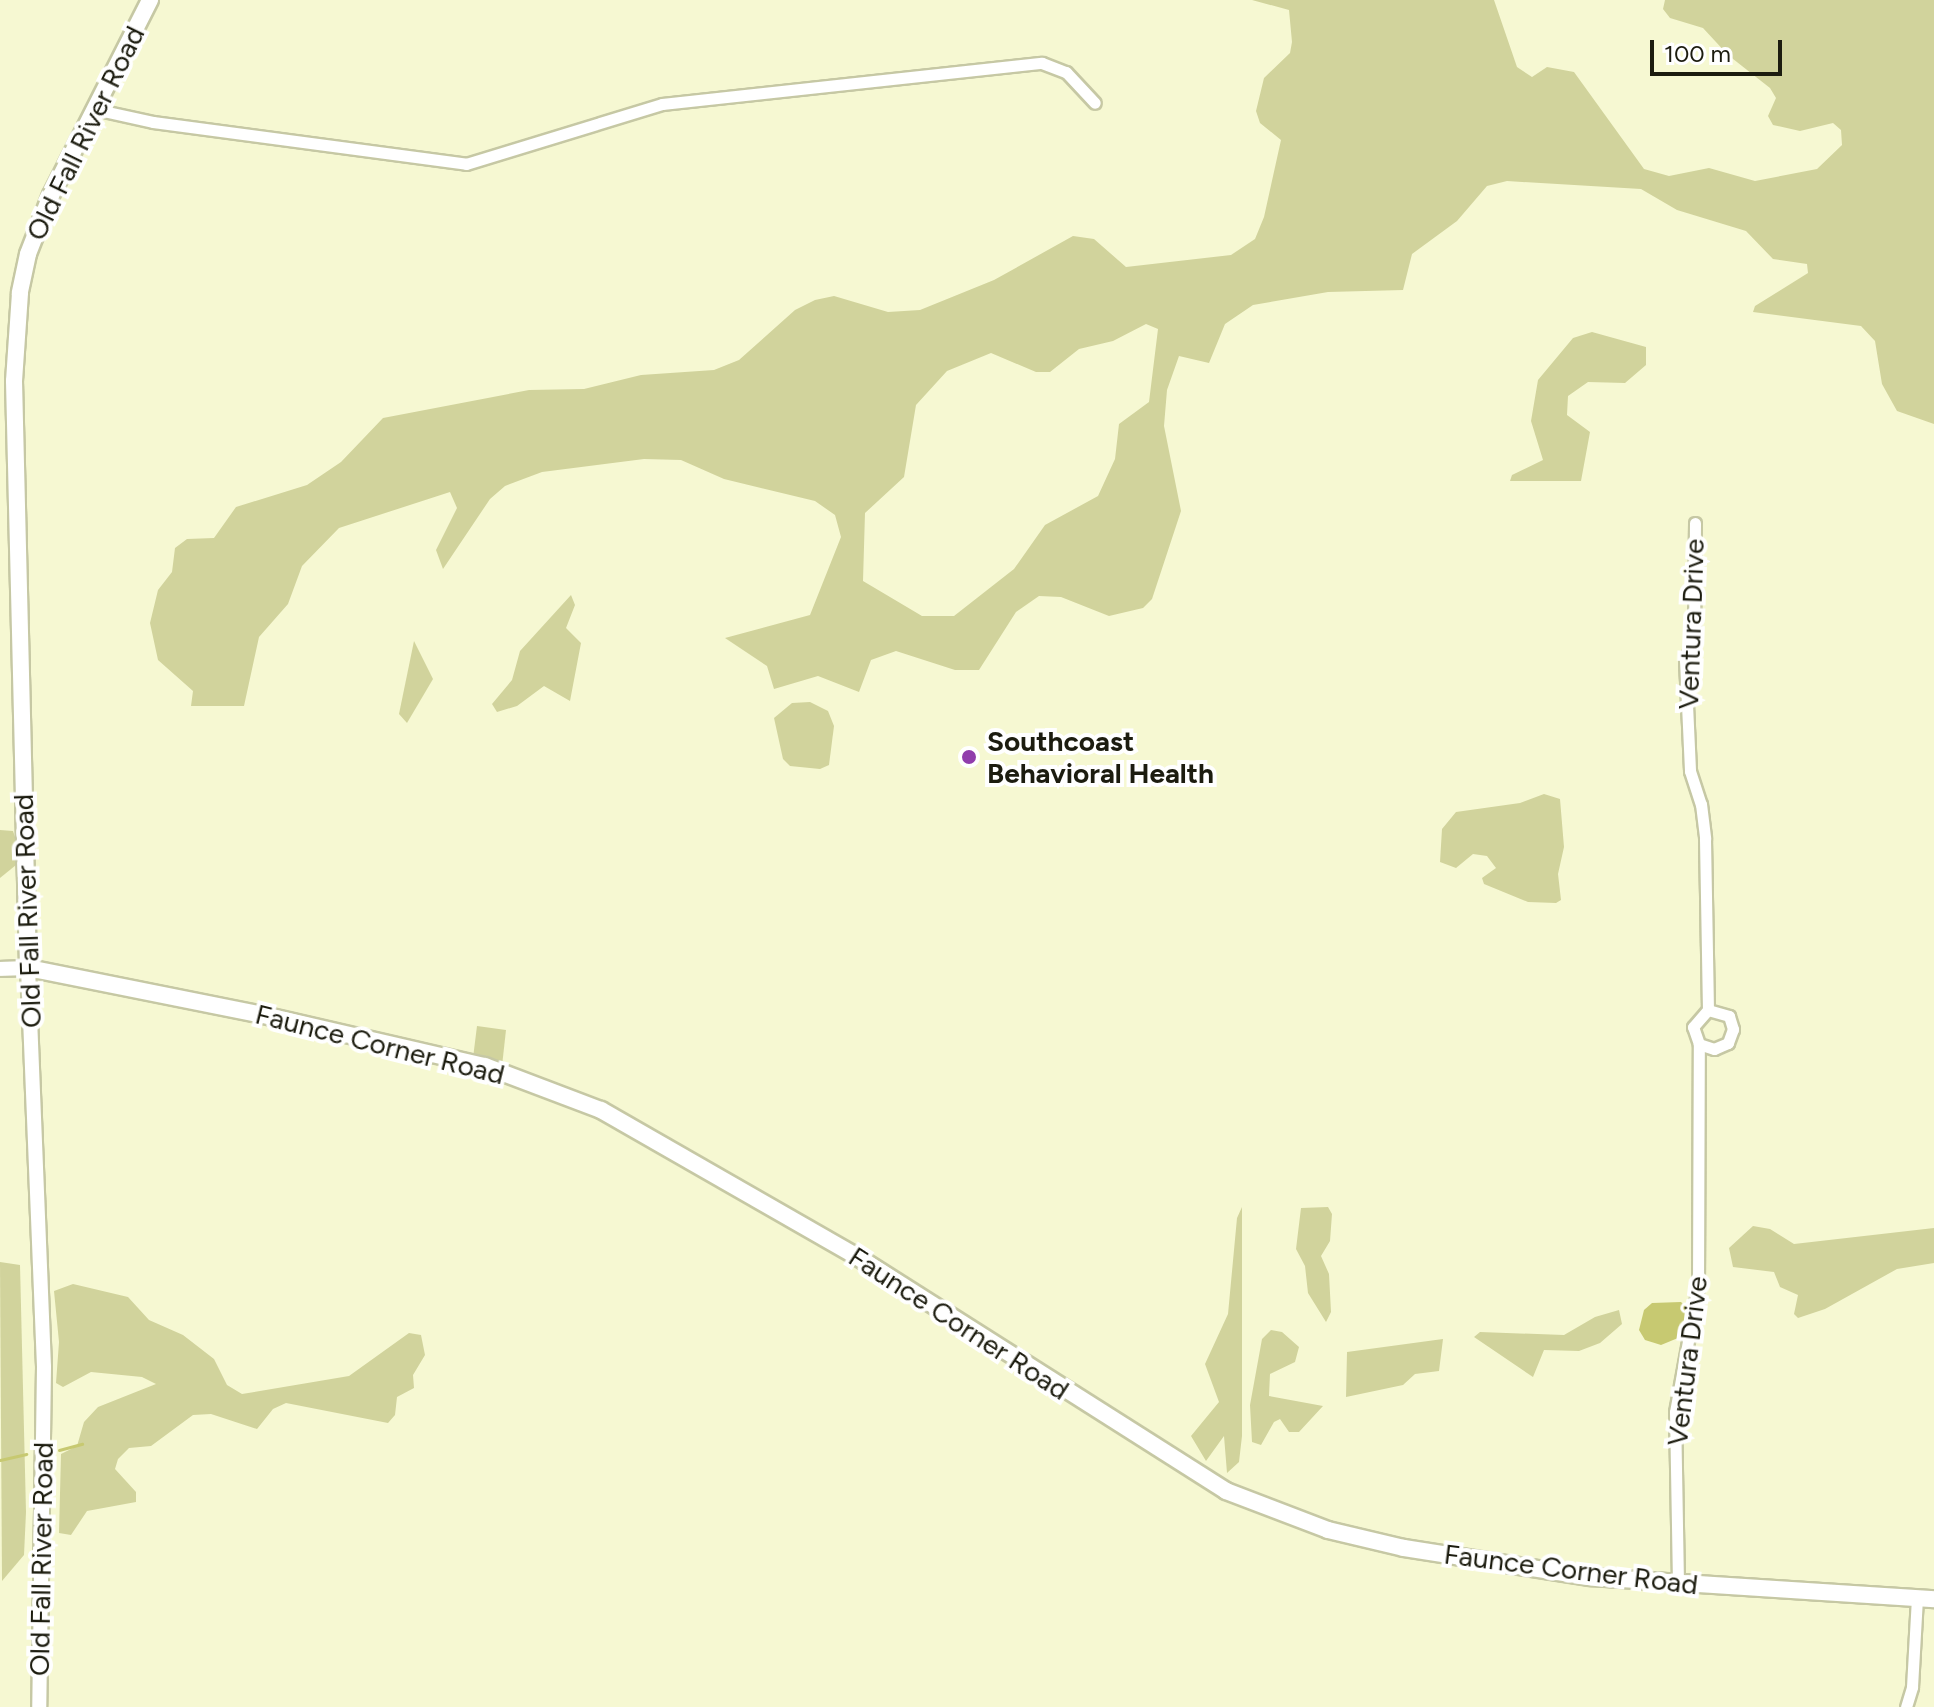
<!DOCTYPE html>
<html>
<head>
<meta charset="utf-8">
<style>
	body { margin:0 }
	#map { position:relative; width:1934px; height:1707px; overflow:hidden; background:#f6f8d2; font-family:Figtree,sans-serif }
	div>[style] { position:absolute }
	.green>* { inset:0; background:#d1d39c }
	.water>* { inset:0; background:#c7c971 }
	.stream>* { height:3px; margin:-1.5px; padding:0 1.5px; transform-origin:1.5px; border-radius:1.5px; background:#c7c971 }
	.roads { filter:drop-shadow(2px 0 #c6c8a4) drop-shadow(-2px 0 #c6c8a4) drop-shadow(0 2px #c6c8a4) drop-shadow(0 -2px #c6c8a4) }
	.minor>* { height:11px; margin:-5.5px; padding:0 5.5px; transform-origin:5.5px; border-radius:5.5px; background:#fff }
	.tertiary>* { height:14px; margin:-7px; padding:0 7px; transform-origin:7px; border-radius:7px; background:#fff }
	.secondary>* { height:16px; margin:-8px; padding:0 8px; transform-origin:8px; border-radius:8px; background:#fff }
	.dots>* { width:22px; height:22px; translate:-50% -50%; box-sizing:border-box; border:4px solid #fff; border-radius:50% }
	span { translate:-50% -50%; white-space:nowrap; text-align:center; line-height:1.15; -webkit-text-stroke:8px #fff; paint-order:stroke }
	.street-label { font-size:28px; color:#1c1c0f }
	.poi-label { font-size:28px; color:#1c1c0f; font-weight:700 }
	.left { translate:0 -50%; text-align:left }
	.scale { position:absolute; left:1650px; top:40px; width:132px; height:36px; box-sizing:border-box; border:4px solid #1c1c0f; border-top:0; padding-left:10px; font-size:24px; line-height:28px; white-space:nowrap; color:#1c1c0f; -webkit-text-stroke:6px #fff; paint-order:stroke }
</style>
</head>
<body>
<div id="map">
	<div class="green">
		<div style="clip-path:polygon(evenodd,1252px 0,1494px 0,1517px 67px,1532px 77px,1547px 67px,1574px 72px,1644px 169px,1669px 176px,1709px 168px,1755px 181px,1817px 169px,1842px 145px,1841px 130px,1833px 123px,1800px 131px,1773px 125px,1768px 116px,1776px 98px,1770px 88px,1728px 55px,1703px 28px,1670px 18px,1663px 9px,1665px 0,1934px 0,1934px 424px,1897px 411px,1882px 384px,1875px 341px,1861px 326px,1753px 312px,1755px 306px,1808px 273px,1807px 264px,1773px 259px,1746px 231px,1677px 210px,1641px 189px,1507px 181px,1487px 186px,1457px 221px,1412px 254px,1403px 290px,1328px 292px,1253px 305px,1225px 324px,1209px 363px,1179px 356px,1167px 390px,1164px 426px,1181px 511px,1152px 599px,1143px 608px,1109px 616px,1061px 597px,1039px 596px,1016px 612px,979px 670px,955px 670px,896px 651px,871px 660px,859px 692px,818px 676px,774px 689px,767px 666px,725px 638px,810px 615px,841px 537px,835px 515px,815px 501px,724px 479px,681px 460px,644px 459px,542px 472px,505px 486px,490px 499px,443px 569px,436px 550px,457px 508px,450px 492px,339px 528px,302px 566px,288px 604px,259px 637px,244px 706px,191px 706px,193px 691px,158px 660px,150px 623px,158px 590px,172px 572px,175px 548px,187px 539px,214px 538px,236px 507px,307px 485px,341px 462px,383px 418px,529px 390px,584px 389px,641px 375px,714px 370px,739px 360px,795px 310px,815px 300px,834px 296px,888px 312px,920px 310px,994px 280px,1073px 236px,1094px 239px,1126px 267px,1231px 255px,1255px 239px,1264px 217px,1281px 140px,1260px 123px,1256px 111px,1264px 78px,1290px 53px,1292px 42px,1289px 10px,1252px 0,1146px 324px,1158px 329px,1149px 402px,1119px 424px,1115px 459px,1098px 496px,1045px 525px,1014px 569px,954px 616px,922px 616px,863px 581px,865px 513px,904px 477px,916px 405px,947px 371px,991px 353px,1036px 372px,1050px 372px,1079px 349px,1113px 341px,1146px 324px)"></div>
		<div style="clip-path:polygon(1592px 332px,1646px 347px,1646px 365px,1625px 383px,1588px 382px,1568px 396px,1567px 415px,1590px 432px,1581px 481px,1510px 481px,1512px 475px,1543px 460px,1531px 421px,1538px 380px,1573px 338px)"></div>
		<div style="clip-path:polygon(571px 595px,575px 605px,566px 628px,581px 643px,570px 701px,544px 686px,517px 706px,497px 712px,492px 704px,512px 680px,520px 651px)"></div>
		<div style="clip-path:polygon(414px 641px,433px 679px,407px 723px,399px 714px)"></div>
		<div style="clip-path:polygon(810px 702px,828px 711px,834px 726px,829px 765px,820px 769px,790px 766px,783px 759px,774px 718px,792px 703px)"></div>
		<div style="clip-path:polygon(1544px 794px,1560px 799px,1564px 847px,1558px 874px,1561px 900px,1556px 903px,1528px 902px,1484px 884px,1482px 878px,1496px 868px,1487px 856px,1473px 854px,1456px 868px,1440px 862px,1442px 829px,1456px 812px,1520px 803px)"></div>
		<div style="clip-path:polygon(0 830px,13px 831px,18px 846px,16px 865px,0 878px)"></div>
		<div style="clip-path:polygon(477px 1026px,506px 1030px,502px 1066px,473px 1058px)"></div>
		<div style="clip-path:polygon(1242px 1207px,1242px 1436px,1239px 1462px,1227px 1473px,1224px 1436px,1206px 1461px,1191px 1436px,1219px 1402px,1205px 1364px,1228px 1314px,1237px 1218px)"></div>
		<div style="clip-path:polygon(1301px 1208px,1328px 1207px,1332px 1214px,1330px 1241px,1321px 1256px,1329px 1274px,1331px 1312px,1326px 1322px,1308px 1293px,1305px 1266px,1296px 1249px)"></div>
		<div style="clip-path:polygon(1753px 1226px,1770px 1229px,1794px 1244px,1934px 1228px,1934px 1263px,1897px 1269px,1825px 1309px,1798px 1318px,1794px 1314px,1798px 1295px,1780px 1287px,1774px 1272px,1733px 1267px,1729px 1248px)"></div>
		<div style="clip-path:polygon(0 1262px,20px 1265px,26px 1512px,24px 1555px,2px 1581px)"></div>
		<div style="clip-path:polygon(73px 1284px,128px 1297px,149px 1320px,183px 1335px,214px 1359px,227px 1385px,242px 1394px,349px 1376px,409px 1333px,421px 1335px,425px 1355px,413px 1375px,414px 1388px,397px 1397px,395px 1415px,388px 1423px,286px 1403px,273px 1409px,257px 1429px,211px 1414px,193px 1415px,151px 1446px,129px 1448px,118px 1459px,115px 1469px,136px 1492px,136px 1502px,87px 1511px,71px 1535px,59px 1533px,61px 1454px,77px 1446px,84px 1422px,98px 1407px,156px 1384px,142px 1377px,91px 1372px,63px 1387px,56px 1383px,59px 1342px,54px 1291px)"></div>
		<div style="clip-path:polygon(1619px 1310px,1622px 1324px,1600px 1343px,1579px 1351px,1544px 1350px,1533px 1377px,1474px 1337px,1480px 1332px,1564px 1335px,1595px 1317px)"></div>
		<div style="clip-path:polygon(1271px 1330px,1282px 1332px,1299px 1347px,1295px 1362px,1270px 1374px,1269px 1396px,1323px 1406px,1299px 1432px,1289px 1432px,1280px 1419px,1274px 1422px,1261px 1445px,1252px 1442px,1250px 1405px,1262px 1339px)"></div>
		<div style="clip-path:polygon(1443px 1339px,1439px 1371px,1415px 1374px,1403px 1385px,1346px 1397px,1347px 1352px)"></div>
	</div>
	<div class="water">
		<div style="clip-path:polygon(1681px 1302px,1688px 1309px,1678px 1338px,1661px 1345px,1645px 1340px,1639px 1330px,1644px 1310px,1652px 1303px)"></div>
	</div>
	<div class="stream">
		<div style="left:59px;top:1450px;width:24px;rotate:-15deg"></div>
		<div style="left:0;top:1460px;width:27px;rotate:-13deg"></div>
	</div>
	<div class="roads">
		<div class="minor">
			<div style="left:94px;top:109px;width:60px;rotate:12.4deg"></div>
			<div style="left:153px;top:122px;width:316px;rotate:7.6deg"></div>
			<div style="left:466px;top:164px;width:205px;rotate:-17deg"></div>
			<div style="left:662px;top:104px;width:382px;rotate:-6.2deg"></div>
			<div style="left:1042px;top:63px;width:26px;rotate:21deg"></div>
			<div style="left:1066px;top:72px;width:42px;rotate:46.9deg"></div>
			<div style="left:1695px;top:523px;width:118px;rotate:90.5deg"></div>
			<div style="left:1694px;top:641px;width:21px;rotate:115deg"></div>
			<div style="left:1685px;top:660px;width:111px;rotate:87.4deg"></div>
			<div style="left:1690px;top:771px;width:35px;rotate:72deg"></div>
			<div style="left:1701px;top:804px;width:35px;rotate:83deg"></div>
			<div style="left:1705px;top:839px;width:171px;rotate:89deg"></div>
			<div style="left:1678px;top:1583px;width:171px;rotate:-91deg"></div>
			<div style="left:1675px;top:1412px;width:127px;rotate:-79.6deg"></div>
			<div style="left:1698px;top:1287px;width:243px;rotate:-89.8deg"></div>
			<div style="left:1699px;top:1044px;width:18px;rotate:-109deg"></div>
			<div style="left:1693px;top:1027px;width:23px;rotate:-49deg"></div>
			<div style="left:1708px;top:1010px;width:22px;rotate:16deg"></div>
			<div style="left:1729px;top:1016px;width:14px;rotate:73deg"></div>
			<div style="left:1733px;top:1029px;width:15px;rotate:110deg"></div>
			<div style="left:1728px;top:1043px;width:15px;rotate:157deg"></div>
			<div style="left:1714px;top:1049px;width:16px;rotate:-162deg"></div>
			<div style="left:1906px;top:1707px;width:21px;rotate:-73deg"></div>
			<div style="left:1912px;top:1687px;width:89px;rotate:-86.8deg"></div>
		</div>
		<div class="tertiary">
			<div style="left:0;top:969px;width:28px;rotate:-2deg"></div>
			<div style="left:28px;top:968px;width:399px;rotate:87.7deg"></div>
			<div style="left:44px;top:1367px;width:340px;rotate:90.8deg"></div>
		</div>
		<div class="secondary">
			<div style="left:150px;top:0;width:219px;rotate:116.9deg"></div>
			<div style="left:51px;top:195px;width:63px;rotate:111.3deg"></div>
			<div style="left:28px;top:254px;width:40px;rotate:102deg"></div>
			<div style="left:20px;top:293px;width:88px;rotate:93.9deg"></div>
			<div style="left:14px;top:381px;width:587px;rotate:88.63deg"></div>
			<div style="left:28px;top:968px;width:236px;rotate:11.3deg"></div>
			<div style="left:259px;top:1014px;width:232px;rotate:13deg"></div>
			<div style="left:485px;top:1066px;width:124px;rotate:20.8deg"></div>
			<div style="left:601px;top:1110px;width:294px;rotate:29.8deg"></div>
			<div style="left:856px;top:1256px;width:438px;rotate:32.4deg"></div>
			<div style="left:1226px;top:1491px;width:109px;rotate:20.9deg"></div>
			<div style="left:1328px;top:1530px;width:78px;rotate:13.3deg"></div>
			<div style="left:1404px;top:1548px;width:188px;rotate:8.9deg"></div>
			<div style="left:1590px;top:1577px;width:345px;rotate:3.7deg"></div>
		</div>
	</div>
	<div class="dots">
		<div style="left:969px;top:757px;background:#903dac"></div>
	</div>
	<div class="street-label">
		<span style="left:85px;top:133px;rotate:-64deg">Old Fall River Road</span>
		<span style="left:1691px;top:624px;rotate:-88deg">Ventura Drive</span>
		<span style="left:27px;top:911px;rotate:-92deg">Old Fall River Road</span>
		<span style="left:380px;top:1044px;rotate:14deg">Faunce Corner Road</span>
		<span style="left:959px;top:1323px;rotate:33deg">Faunce Corner Road</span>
		<span style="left:1687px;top:1361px;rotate:-83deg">Ventura Drive</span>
		<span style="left:41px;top:1559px;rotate:-89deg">Old Fall River Road</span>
		<span style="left:1571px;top:1569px;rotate:7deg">Faunce Corner Road</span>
	</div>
	<div class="poi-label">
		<span class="left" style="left:987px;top:757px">Southcoast<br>Behavioral Health</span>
	</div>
	<div class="scale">100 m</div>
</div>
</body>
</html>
